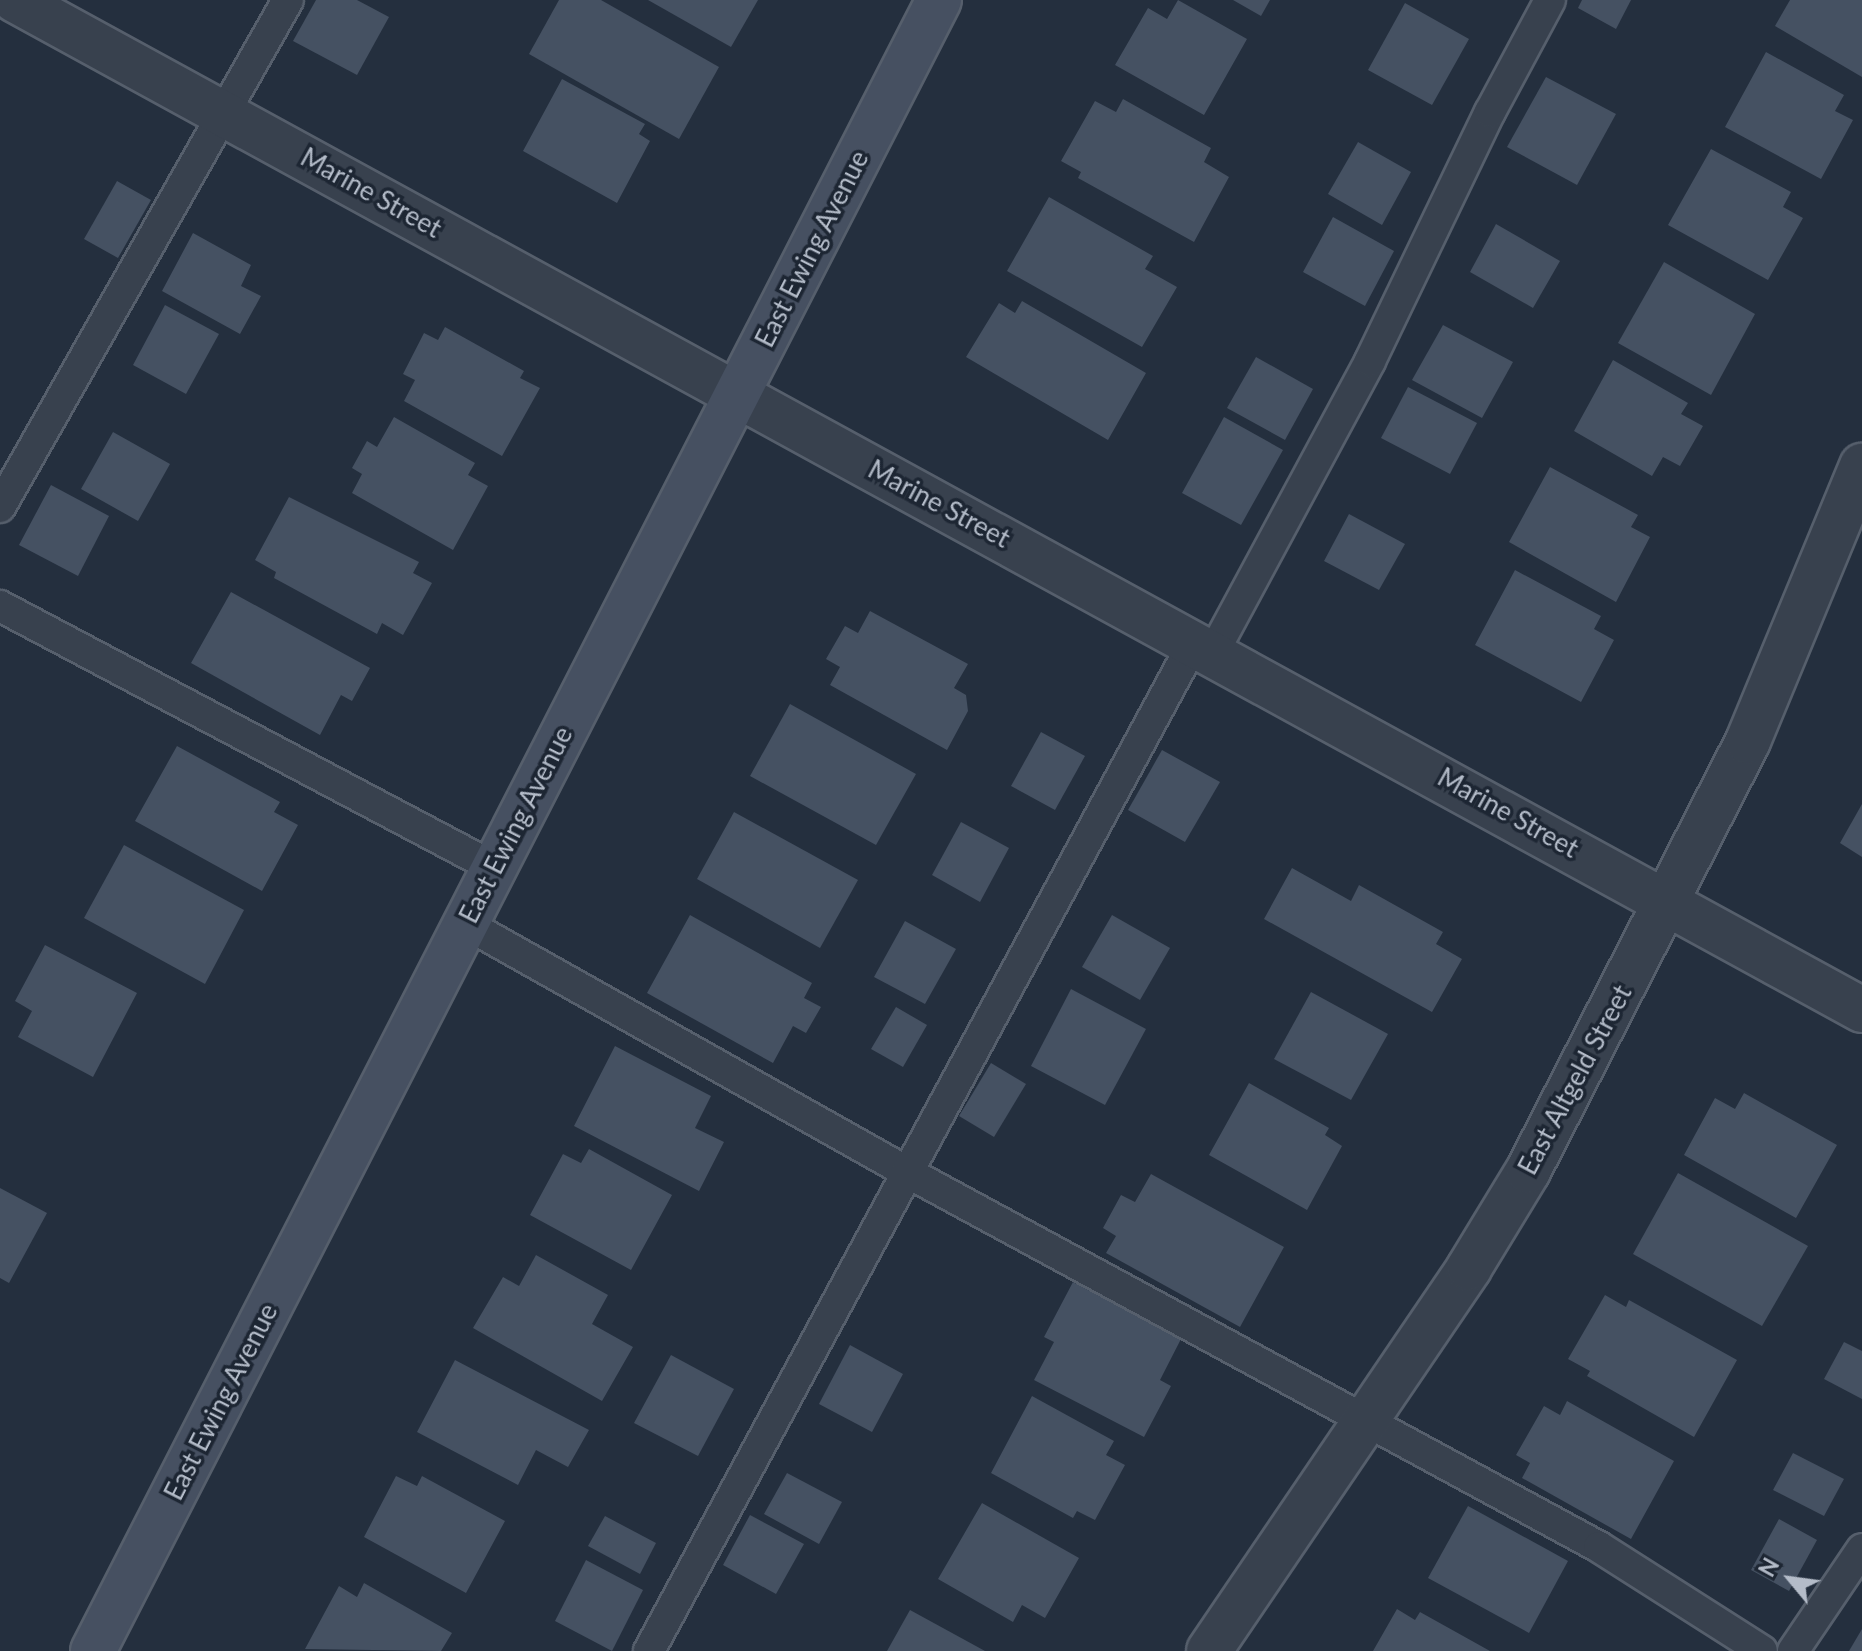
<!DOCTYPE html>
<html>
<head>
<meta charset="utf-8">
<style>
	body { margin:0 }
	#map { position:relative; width:1862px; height:1651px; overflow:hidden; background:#242f3e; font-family:Lato,sans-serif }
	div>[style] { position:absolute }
	.building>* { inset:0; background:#455162 }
	.roads { filter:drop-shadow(2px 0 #565f6c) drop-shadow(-2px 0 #565f6c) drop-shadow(0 2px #565f6c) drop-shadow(0 -2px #565f6c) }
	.lane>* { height:30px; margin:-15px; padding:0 15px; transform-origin:15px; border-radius:15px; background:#38414e }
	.street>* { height:44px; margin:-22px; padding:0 22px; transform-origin:22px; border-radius:22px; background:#38414e }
	.secondary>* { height:44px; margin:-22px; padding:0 22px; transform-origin:22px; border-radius:22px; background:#465061 }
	span { translate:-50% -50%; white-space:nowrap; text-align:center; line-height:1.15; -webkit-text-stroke:7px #1d2633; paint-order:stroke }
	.street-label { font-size:26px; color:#b4bcc9 }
	.north { position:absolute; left:1750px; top:1539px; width:80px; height:80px; -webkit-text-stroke:6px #1d2633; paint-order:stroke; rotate:299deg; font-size:22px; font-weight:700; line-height:32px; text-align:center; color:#b4bcc9 }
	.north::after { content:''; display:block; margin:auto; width:28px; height:36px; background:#b4bcc9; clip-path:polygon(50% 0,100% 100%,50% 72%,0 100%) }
</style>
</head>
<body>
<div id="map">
	<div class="building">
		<div style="clip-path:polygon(316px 0,357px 0,389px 17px,357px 75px,293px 41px)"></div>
		<div style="clip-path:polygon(559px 0,601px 0,719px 67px,679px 139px,529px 54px)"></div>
		<div style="clip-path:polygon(648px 0,758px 0,731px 47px)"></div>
		<div style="clip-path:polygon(1178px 0,1247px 39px,1204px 115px,1115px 65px,1148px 8px,1167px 19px)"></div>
		<div style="clip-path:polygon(1233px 0,1270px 0,1261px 16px)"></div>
		<div style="clip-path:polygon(1582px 0,1631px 0,1616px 29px,1578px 8px)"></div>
		<div style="clip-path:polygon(1790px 0,1862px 0,1862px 77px,1775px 26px)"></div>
		<div style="clip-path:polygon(1405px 3px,1469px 39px,1432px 105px,1368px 70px)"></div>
		<div style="clip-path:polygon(1766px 52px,1844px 95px,1835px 111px,1853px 120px,1821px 179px,1725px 127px)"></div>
		<div style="clip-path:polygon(1546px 77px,1616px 114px,1577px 185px,1507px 147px)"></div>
		<div style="clip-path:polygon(562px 79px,645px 124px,639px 134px,650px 141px,617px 203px,523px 151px)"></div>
		<div style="clip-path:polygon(1123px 99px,1211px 148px,1204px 162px,1229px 177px,1194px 242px,1078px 178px,1081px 172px,1061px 161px,1095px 101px,1116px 112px)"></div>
		<div style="clip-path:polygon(1358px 142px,1411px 172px,1382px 225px,1328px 194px)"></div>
		<div style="clip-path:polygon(1711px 149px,1791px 192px,1783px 207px,1803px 218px,1768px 280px,1668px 225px)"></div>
		<div style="clip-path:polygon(117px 181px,151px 200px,118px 258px,84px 239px)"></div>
		<div style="clip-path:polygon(1049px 197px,1153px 256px,1145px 269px,1177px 287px,1142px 347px,1007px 271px)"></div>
		<div style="clip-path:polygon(1333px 217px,1394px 251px,1365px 306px,1303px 272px)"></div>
		<div style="clip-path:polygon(1496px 224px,1560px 261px,1533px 308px,1470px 272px)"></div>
		<div style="clip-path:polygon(193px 233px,251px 265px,241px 286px,261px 296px,240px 334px,162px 291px)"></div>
		<div style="clip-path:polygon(1664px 262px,1755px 314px,1711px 395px,1618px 343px)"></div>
		<div style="clip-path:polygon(1022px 301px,1146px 373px,1108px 440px,966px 357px,999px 303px,1015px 313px)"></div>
		<div style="clip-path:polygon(165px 305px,219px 334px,186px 394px,133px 365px)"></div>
		<div style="clip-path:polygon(1443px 325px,1513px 362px,1482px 418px,1412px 380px)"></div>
		<div style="clip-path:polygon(445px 327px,524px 371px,520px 378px,540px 388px,502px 456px,404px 401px,415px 380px,403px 374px,424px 333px,438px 340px)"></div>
		<div style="clip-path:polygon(1256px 357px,1313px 389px,1285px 440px,1227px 408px)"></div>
		<div style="clip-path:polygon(1613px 360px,1688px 403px,1681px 414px,1703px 426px,1680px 466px,1663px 457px,1652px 476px,1574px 431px)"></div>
		<div style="clip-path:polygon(1408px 387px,1477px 423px,1450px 474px,1381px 438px)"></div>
		<div style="clip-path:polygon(394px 417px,475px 463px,468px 475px,488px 486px,453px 550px,352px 493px,362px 474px,352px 468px,367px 441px,377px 447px)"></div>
		<div style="clip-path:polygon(1224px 417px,1283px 450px,1241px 525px,1182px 493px)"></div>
		<div style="clip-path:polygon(113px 432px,170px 464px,138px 521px,81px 489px)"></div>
		<div style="clip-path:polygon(1550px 467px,1638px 515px,1631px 527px,1650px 537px,1616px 602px,1509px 542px)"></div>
		<div style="clip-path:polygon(51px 485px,109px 516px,78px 576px,19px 545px)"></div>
		<div style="clip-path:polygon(289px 497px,419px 562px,413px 573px,432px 583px,403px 635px,382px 623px,377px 634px,274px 578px,276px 572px,255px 560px)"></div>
		<div style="clip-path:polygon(1349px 514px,1405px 544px,1379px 590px,1324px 561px)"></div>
		<div style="clip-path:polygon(1515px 570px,1601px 616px,1594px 629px,1614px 640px,1581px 702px,1475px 645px)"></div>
		<div style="clip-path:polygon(231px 592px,370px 668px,352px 701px,341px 695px,320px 735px,191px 663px)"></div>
		<div style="clip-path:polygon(870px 611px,968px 664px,954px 688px,966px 695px,968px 711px,947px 750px,830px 685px,840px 667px,826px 659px,845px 626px,858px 633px)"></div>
		<div style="clip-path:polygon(790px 704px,916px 774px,876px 845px,750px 776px)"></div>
		<div style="clip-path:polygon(1041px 732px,1085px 756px,1055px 810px,1011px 786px)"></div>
		<div style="clip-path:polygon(177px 746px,280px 802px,274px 812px,298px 825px,262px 891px,135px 821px)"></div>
		<div style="clip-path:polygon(1162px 750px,1220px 782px,1185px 842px,1128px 810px)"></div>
		<div style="clip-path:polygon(1862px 804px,1862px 857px,1840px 843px)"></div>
		<div style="clip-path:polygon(734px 812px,858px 880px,820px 948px,697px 879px)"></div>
		<div style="clip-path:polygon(961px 822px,1009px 848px,980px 902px,932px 875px)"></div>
		<div style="clip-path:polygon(124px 845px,244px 910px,205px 984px,84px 918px)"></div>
		<div style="clip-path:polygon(1292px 868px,1351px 901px,1359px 885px,1443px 932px,1436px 944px,1462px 959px,1432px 1012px,1264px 919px)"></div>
		<div style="clip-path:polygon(690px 915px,812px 983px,804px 998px,821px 1007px,806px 1033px,793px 1026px,773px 1063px,647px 993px)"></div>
		<div style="clip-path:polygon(1112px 915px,1170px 948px,1140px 1000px,1082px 967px)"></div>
		<div style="clip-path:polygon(905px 921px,956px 949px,925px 1004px,874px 977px)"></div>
		<div style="clip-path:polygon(45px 945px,137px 993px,93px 1077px,18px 1037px,32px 1011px,15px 1001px)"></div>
		<div style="clip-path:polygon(1071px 989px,1146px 1029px,1105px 1105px,1031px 1066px)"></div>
		<div style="clip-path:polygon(1311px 992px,1388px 1034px,1351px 1100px,1274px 1059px)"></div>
		<div style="clip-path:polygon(896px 1007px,927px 1025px,903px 1067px,871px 1049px)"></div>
		<div style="clip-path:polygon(615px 1046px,711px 1096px,695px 1128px,724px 1142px,699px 1191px,574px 1126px)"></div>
		<div style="clip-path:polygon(991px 1063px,1026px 1084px,994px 1137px,959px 1116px)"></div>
		<div style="clip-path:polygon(1249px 1083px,1329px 1128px,1325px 1135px,1342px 1146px,1307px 1210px,1209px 1155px)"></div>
		<div style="clip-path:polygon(1744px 1093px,1837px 1145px,1796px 1218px,1684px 1155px,1715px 1098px,1735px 1109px)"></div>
		<div style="clip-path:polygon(589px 1149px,672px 1195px,631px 1270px,530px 1215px,563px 1154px,581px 1163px)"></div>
		<div style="clip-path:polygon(1678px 1173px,1808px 1246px,1762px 1326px,1633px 1254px)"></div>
		<div style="clip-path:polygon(1151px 1174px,1284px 1247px,1240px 1327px,1106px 1253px,1116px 1236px,1103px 1228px,1121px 1195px,1135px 1202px)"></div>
		<div style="clip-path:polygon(0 1188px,47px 1213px,9px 1283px,0 1278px)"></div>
		<div style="clip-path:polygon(536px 1255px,608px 1295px,592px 1324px,633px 1347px,602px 1401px,473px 1328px,503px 1277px,519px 1286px)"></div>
		<div style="clip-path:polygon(1073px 1282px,1181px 1339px,1160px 1380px,1171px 1386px,1144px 1437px,1034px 1380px,1054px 1342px,1044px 1337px)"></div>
		<div style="clip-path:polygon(1605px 1295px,1626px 1307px,1629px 1300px,1737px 1360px,1694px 1437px,1587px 1376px,1590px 1371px,1568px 1359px)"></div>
		<div style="clip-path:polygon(1844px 1342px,1862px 1351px,1862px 1399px,1824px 1379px)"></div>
		<div style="clip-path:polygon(850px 1345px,903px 1374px,872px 1432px,819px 1404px)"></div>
		<div style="clip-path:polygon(671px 1355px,734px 1389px,698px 1456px,634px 1423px)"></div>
		<div style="clip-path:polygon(455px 1360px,589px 1430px,568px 1467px,536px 1450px,518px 1485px,417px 1432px)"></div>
		<div style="clip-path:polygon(1032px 1396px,1114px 1441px,1106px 1455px,1125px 1465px,1095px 1520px,1077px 1511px,1073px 1518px,991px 1473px)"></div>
		<div style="clip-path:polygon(1567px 1401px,1674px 1461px,1631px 1539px,1522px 1478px,1530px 1463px,1516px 1455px,1544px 1406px,1560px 1415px)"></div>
		<div style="clip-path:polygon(1793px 1453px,1844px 1479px,1824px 1516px,1773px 1490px)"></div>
		<div style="clip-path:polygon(787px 1473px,842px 1502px,819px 1544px,764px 1514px)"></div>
		<div style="clip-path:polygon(396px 1476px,417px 1486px,422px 1476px,505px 1521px,466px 1593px,364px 1537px)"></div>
		<div style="clip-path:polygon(982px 1503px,1079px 1558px,1045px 1618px,1022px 1605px,1013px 1622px,938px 1579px)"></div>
		<div style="clip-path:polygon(1468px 1506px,1568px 1561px,1529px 1633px,1428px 1578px)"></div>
		<div style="clip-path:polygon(750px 1515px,804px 1544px,776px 1594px,723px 1565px)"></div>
		<div style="clip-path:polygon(605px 1516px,656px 1543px,640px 1574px,588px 1546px)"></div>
		<div style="clip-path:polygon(1779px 1519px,1817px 1540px,1789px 1591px,1751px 1570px)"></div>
		<div style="clip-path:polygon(586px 1560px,643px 1590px,612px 1651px,555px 1621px)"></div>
		<div style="clip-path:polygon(364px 1583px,452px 1633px,441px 1651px,305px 1649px,339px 1586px,357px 1597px)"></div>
		<div style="clip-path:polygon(1397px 1609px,1415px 1620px,1420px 1612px,1490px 1651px,1373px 1651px)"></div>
		<div style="clip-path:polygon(910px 1610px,985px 1651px,887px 1651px)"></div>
		<div style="clip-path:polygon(1862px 1629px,1862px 1651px,1849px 1651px)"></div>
	</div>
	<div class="roads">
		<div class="lane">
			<div style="left:0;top:507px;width:583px;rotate:-60.4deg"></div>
			<div style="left:0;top:606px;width:560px;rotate:27.89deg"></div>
			<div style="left:1213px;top:653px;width:332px;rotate:-61.7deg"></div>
			<div style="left:1370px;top:361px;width:276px;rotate:-64.3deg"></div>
			<div style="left:1490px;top:112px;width:127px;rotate:-61.8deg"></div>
			<div style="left:466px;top:924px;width:506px;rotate:29.35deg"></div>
			<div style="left:907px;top:1172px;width:787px;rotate:28.45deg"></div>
			<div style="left:1599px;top:1547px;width:193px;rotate:32.5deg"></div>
			<div style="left:649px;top:1651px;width:1147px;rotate:-61.62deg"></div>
			<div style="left:1793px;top:1651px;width:123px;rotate:-55.9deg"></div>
		</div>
		<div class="street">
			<div style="left:15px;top:0;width:2105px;rotate:28.67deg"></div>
			<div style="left:1209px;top:1651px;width:463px;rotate:-55.8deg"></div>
			<div style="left:1469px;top:1268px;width:114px;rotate:-58.7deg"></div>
			<div style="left:1528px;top:1171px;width:483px;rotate:-62.9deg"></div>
			<div style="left:1748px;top:741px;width:298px;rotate:-67.5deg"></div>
		</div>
		<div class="secondary">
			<div style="left:93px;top:1651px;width:1855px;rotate:-62.87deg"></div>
		</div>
	</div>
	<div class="street-label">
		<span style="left:371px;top:193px;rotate:29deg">Marine Street</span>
		<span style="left:812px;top:249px;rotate:-63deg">East Ewing Avenue</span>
		<span style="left:939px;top:504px;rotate:28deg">Marine Street</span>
		<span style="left:1508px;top:813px;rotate:29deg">Marine Street</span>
		<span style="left:516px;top:825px;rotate:-63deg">East Ewing Avenue</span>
		<span style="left:1575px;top:1080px;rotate:-62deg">East Altgeld Street</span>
		<span style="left:221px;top:1402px;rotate:-63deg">East Ewing Avenue</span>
	</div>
	<div class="north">N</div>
</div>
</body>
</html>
